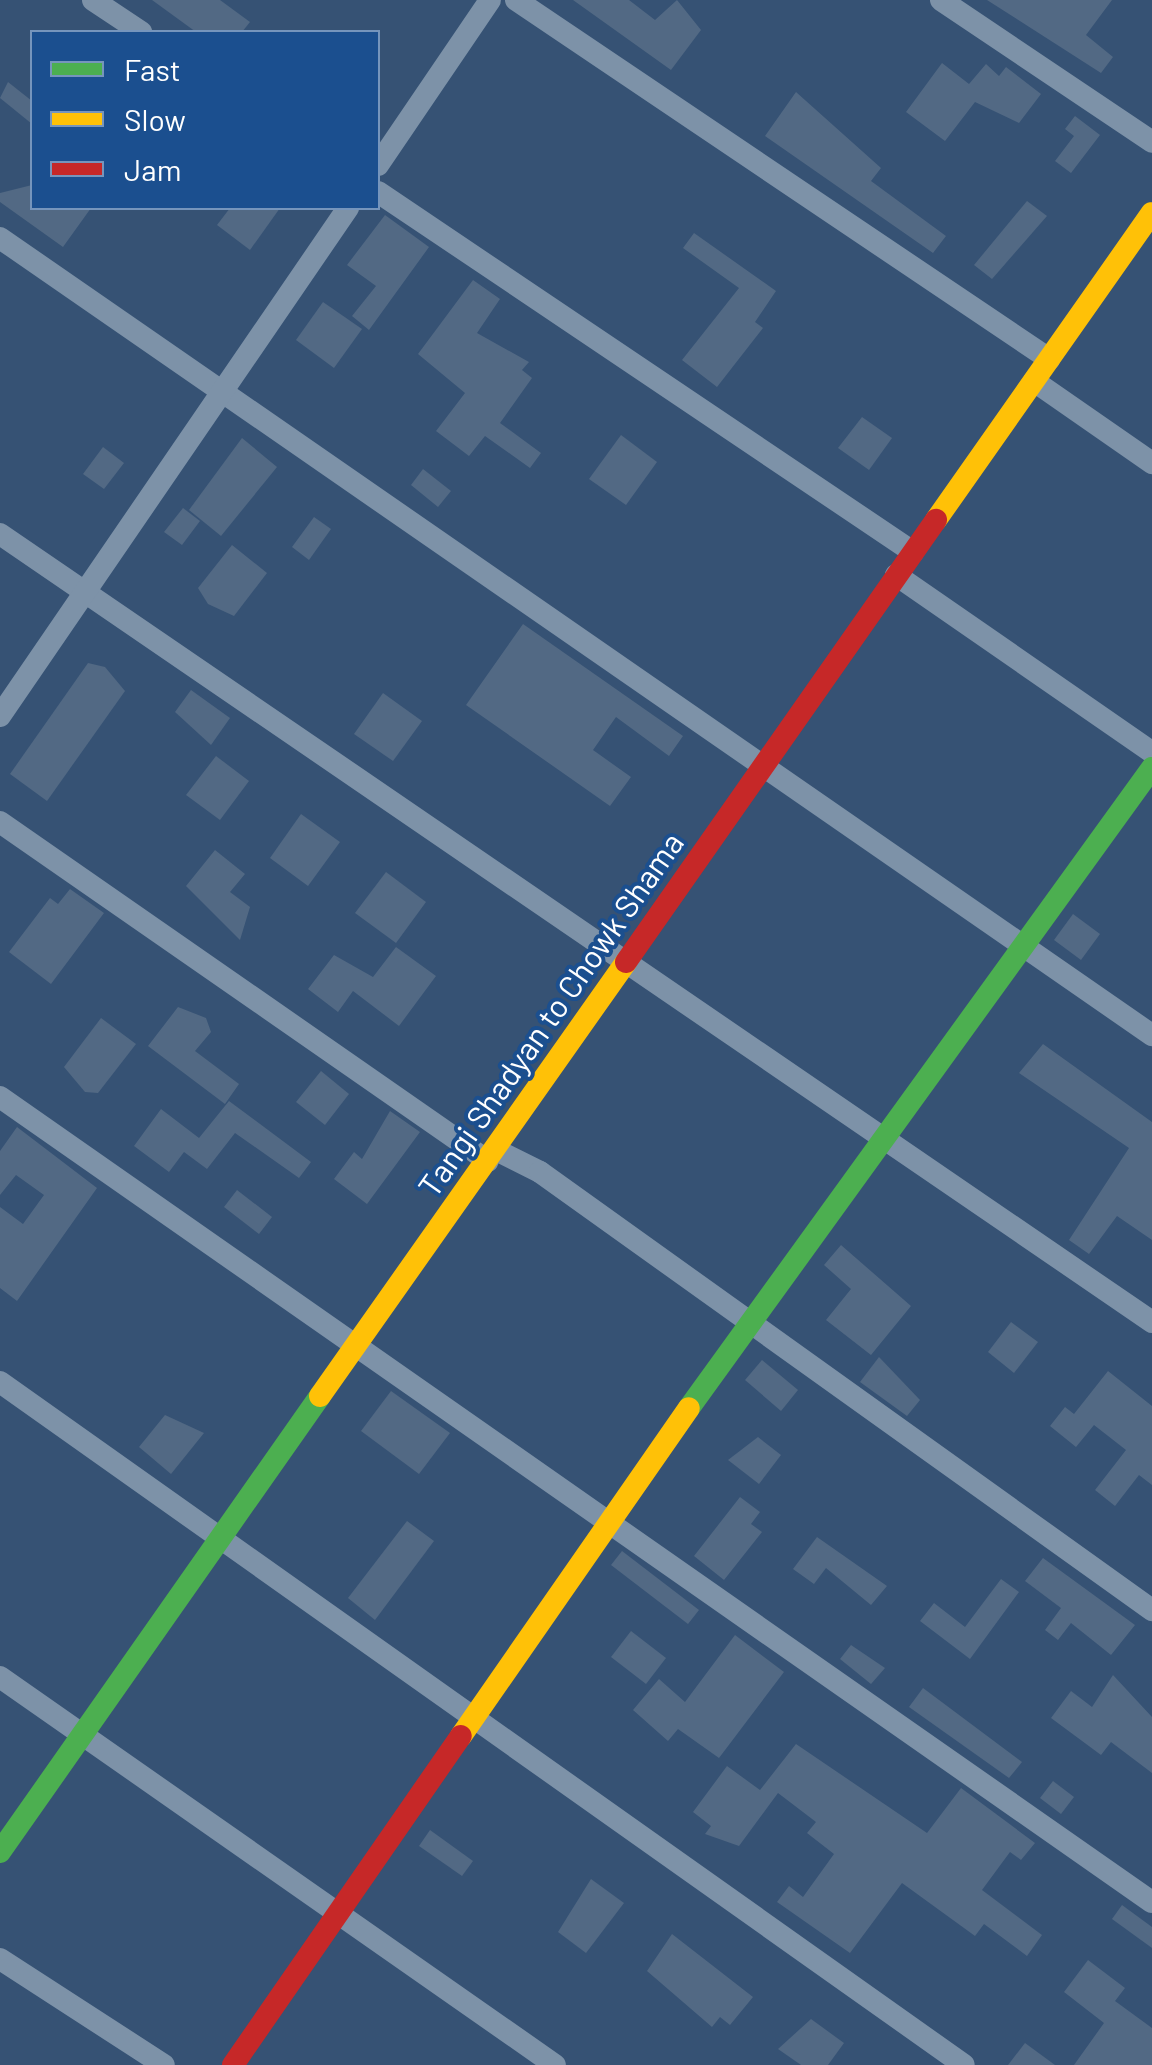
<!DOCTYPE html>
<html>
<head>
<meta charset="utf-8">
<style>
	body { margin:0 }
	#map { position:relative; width:1152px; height:2065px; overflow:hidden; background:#365274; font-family:Barlow,sans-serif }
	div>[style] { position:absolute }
	.building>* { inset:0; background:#526984 }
	.street>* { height:22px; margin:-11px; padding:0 11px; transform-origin:11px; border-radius:11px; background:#7d92a8 }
	.fast>* { height:22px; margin:-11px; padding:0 11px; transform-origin:11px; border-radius:11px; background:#4caf50 }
	.slow>* { height:22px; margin:-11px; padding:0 11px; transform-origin:11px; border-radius:11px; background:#ffc107 }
	.jam>* { height:22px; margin:-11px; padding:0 11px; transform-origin:11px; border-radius:11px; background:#c62828 }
	span { translate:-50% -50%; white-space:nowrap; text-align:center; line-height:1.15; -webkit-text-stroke:8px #1b4f8f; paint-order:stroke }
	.street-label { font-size:32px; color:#fff }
	.legend { position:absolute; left:30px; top:30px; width:350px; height:180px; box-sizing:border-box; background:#1b4f8f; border:2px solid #7695bc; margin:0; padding:12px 18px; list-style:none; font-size:30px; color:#fff }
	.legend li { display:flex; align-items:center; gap:20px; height:50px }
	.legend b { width:50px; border:2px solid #7695bc }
</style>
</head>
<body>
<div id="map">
	<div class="building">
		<div style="clip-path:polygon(152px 0,220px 0,250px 22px,242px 32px,196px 32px)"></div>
		<div style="clip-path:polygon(573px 0,629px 0,655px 20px,677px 0,701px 30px,671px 70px)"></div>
		<div style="clip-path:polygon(987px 0,1112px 0,1086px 35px,1113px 57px,1101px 73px)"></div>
		<div style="clip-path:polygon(942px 63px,969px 84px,986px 64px,999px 76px,1006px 67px,1041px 94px,1019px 123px,975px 102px,945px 141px,906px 112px)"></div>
		<div style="clip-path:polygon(8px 82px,32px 101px,32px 124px,0 98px)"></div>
		<div style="clip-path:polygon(796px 92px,881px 168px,871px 181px,946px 236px,933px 253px,765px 136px)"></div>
		<div style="clip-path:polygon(1075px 116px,1100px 135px,1071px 173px,1055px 161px,1074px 136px,1065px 129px)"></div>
		<div style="clip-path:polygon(32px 185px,32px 208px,91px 208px,63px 247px,0 202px,0 193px)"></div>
		<div style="clip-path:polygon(1027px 201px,1047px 216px,992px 279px,974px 265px)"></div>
		<div style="clip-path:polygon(230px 208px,280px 208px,250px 250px,217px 225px)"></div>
		<div style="clip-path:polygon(385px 215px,429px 247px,369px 330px,352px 316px,376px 286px,347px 265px)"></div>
		<div style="clip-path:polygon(694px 233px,776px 291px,755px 322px,763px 328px,717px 387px,682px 360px,739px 288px,683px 248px)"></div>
		<div style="clip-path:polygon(473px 280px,500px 299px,477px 333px,529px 362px,522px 370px,532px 378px,500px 423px,541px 453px,530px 468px,485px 436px,469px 456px,436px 431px,465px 393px,418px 354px)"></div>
		<div style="clip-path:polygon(323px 302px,362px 329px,334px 368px,296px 340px)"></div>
		<div style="clip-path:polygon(862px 417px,892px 438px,869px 470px,838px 448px)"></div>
		<div style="clip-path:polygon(621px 435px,657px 462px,626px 505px,589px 479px)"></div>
		<div style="clip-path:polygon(242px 438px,277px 467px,221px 536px,189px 510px)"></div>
		<div style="clip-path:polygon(103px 447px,124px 463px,104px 489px,83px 474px)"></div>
		<div style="clip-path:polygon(423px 469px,451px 491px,438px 507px,411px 485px)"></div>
		<div style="clip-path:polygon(183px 508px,200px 521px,182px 545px,164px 532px)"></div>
		<div style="clip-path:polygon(314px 517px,331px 529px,309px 560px,292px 547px)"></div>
		<div style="clip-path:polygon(232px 545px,267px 573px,234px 616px,208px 604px,198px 588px)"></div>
		<div style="clip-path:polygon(523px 624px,683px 736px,669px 756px,616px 717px,593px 750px,631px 777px,610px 806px,466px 705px)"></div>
		<div style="clip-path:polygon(88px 663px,105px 667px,125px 691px,47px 801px,10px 774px)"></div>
		<div style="clip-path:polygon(191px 690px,230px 718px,211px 745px,175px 712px)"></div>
		<div style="clip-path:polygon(383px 693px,422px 721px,393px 761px,354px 734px)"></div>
		<div style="clip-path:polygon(216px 756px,249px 781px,220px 820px,186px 795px)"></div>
		<div style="clip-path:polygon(301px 814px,340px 842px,308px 886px,270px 858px)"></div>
		<div style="clip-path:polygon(215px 850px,245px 874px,230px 892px,250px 907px,240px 940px,186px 886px)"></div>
		<div style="clip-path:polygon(386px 872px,426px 902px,396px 943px,355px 913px)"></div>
		<div style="clip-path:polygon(70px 889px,104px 913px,51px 984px,9px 952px,50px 898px,58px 904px)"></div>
		<div style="clip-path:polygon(1073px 914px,1100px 934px,1081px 960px,1054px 940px)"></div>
		<div style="clip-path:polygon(396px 947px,436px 976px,399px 1026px,353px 991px,338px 1012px,308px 989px,334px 955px,373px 977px)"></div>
		<div style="clip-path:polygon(178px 1007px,206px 1018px,211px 1032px,195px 1051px,239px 1084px,225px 1104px,148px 1046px)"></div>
		<div style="clip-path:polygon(101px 1018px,136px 1044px,98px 1093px,85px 1092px,64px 1067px)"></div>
		<div style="clip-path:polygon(1043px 1044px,1152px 1122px,1152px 1240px,1117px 1216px,1089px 1254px,1069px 1240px,1129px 1148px,1019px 1073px)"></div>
		<div style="clip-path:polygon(321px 1071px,349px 1094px,325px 1125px,296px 1102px)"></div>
		<div style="clip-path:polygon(229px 1101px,311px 1162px,299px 1178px,235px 1133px,207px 1169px,184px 1152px,169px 1172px,134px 1146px,161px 1109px,199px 1138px)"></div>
		<div style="clip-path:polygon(390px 1111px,420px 1132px,367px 1204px,334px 1179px,354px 1152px,362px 1159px)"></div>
		<div style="clip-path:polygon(17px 1127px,97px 1188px,17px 1301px,0 1288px,0 1207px,23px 1224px,44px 1195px,16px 1175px,0 1195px,0 1151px)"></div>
		<div style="clip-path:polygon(237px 1190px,272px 1217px,259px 1234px,224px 1207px)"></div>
		<div style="clip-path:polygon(841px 1245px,911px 1306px,871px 1355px,826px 1320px,851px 1289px,824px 1265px)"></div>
		<div style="clip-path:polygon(1011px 1322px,1038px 1342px,1014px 1373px,988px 1352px)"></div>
		<div style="clip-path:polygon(879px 1357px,920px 1400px,907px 1416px,860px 1382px)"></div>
		<div style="clip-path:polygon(762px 1360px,798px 1390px,781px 1411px,745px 1380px)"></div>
		<div style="clip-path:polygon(1108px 1371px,1152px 1406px,1152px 1485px,1139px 1475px,1115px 1506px,1095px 1490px,1126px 1450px,1094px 1425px,1076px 1447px,1050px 1426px,1065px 1407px,1074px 1414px)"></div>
		<div style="clip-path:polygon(391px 1391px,450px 1433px,419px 1474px,361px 1431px)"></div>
		<div style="clip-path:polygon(165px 1415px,204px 1433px,171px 1474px,139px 1447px)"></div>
		<div style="clip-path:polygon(758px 1437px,781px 1455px,759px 1484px,728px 1460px)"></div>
		<div style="clip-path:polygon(740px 1497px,760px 1512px,751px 1524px,762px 1532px,724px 1580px,694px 1556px)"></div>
		<div style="clip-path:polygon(407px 1521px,434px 1541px,375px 1620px,348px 1598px)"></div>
		<div style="clip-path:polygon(817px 1537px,887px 1586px,871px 1605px,826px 1568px,814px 1584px,793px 1569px)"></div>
		<div style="clip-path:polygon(622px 1551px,699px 1610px,688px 1624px,611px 1565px)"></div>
		<div style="clip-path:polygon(1043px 1558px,1135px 1625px,1111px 1655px,1071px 1623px,1058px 1640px,1045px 1630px,1061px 1608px,1025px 1581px)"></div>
		<div style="clip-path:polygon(1001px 1579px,1019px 1592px,970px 1659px,920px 1621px,934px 1603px,965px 1627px)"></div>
		<div style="clip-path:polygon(631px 1631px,666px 1658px,646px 1684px,611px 1657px)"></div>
		<div style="clip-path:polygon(735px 1635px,784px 1672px,719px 1758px,678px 1729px,668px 1741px,633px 1710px,659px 1679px,685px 1702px)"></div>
		<div style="clip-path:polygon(851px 1645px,885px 1668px,871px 1684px,840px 1659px)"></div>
		<div style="clip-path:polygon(1113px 1675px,1152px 1717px,1152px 1773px,1111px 1742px,1101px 1755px,1051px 1718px,1071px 1691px,1092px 1707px)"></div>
		<div style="clip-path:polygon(923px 1688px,1022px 1762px,1009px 1778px,909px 1707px)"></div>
		<div style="clip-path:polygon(796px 1744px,927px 1833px,961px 1788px,1035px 1843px,1021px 1860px,1010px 1852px,982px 1890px,1042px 1935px,1027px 1956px,984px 1924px,975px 1936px,902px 1883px,850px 1953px,777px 1902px,789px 1886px,803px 1897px,834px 1854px,807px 1833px,816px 1822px,778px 1793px,739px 1846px,705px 1834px,711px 1826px,693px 1812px,727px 1766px,760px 1790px)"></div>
		<div style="clip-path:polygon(1053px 1781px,1074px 1797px,1061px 1814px,1040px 1798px)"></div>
		<div style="clip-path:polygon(430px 1830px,473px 1861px,462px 1876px,419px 1846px)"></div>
		<div style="clip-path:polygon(591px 1879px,624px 1903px,586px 1953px,558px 1932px)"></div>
		<div style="clip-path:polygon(1122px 1905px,1152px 1927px,1152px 1948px,1112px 1919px)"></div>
		<div style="clip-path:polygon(672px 1934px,753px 1997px,730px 2025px,720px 2017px,712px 2027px,647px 1971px)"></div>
		<div style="clip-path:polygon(1088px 1960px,1125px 1988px,1115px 2001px,1152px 2028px,1152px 2065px,1074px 2065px,1104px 2023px,1064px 1992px)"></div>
		<div style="clip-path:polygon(811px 2019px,844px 2043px,828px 2065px,801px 2065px,778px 2049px)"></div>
		<div style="clip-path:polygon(1025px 2043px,1055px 2065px,1008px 2065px)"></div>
	</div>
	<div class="street">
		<div style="left:93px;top:0;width:58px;rotate:33.7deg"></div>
		<div style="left:516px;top:0;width:643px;rotate:33.96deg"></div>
		<div style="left:941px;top:0;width:254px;rotate:33.9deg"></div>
		<div style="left:378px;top:165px;width:199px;rotate:-55.8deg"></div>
		<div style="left:378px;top:192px;width:645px;rotate:33.94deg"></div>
		<div style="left:0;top:238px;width:1401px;rotate:34.68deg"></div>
		<div style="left:1034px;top:381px;width:144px;rotate:34.8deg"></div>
		<div style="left:0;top:534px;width:1396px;rotate:34.37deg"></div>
		<div style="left:896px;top:575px;width:311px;rotate:34.7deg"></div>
		<div style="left:0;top:716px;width:616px;rotate:-55.59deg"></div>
		<div style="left:0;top:822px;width:594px;rotate:34.79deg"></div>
		<div style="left:0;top:1097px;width:1405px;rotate:34.95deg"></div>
		<div style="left:496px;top:1150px;width:49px;rotate:26.6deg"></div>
		<div style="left:540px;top:1172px;width:753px;rotate:35.59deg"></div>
		<div style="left:0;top:1382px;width:1181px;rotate:35.32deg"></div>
		<div style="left:0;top:1677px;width:677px;rotate:34.96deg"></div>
		<div style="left:0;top:1959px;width:195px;rotate:32.9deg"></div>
	</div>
	<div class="fast">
		<div style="left:689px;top:1408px;width:790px;rotate:-54.12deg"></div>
		<div style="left:0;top:1852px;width:557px;rotate:-54.94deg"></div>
	</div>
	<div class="slow">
		<div style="left:936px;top:520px;width:375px;rotate:-54.9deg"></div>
		<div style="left:320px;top:1396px;width:531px;rotate:-54.81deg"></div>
		<div style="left:461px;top:1736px;width:399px;rotate:-55.2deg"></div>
	</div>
	<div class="jam">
		<div style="left:626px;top:962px;width:540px;rotate:-54.96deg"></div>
		<div style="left:233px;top:2065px;width:400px;rotate:-55.3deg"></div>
	</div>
	<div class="street-label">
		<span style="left:550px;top:1014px;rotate:-55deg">Tangi Shadyan to Chowk Shama</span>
	</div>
	<ul class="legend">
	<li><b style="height:12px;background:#4caf50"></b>Fast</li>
	<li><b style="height:12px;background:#ffc107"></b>Slow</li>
	<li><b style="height:12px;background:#c62828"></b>Jam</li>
	</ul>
</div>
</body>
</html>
